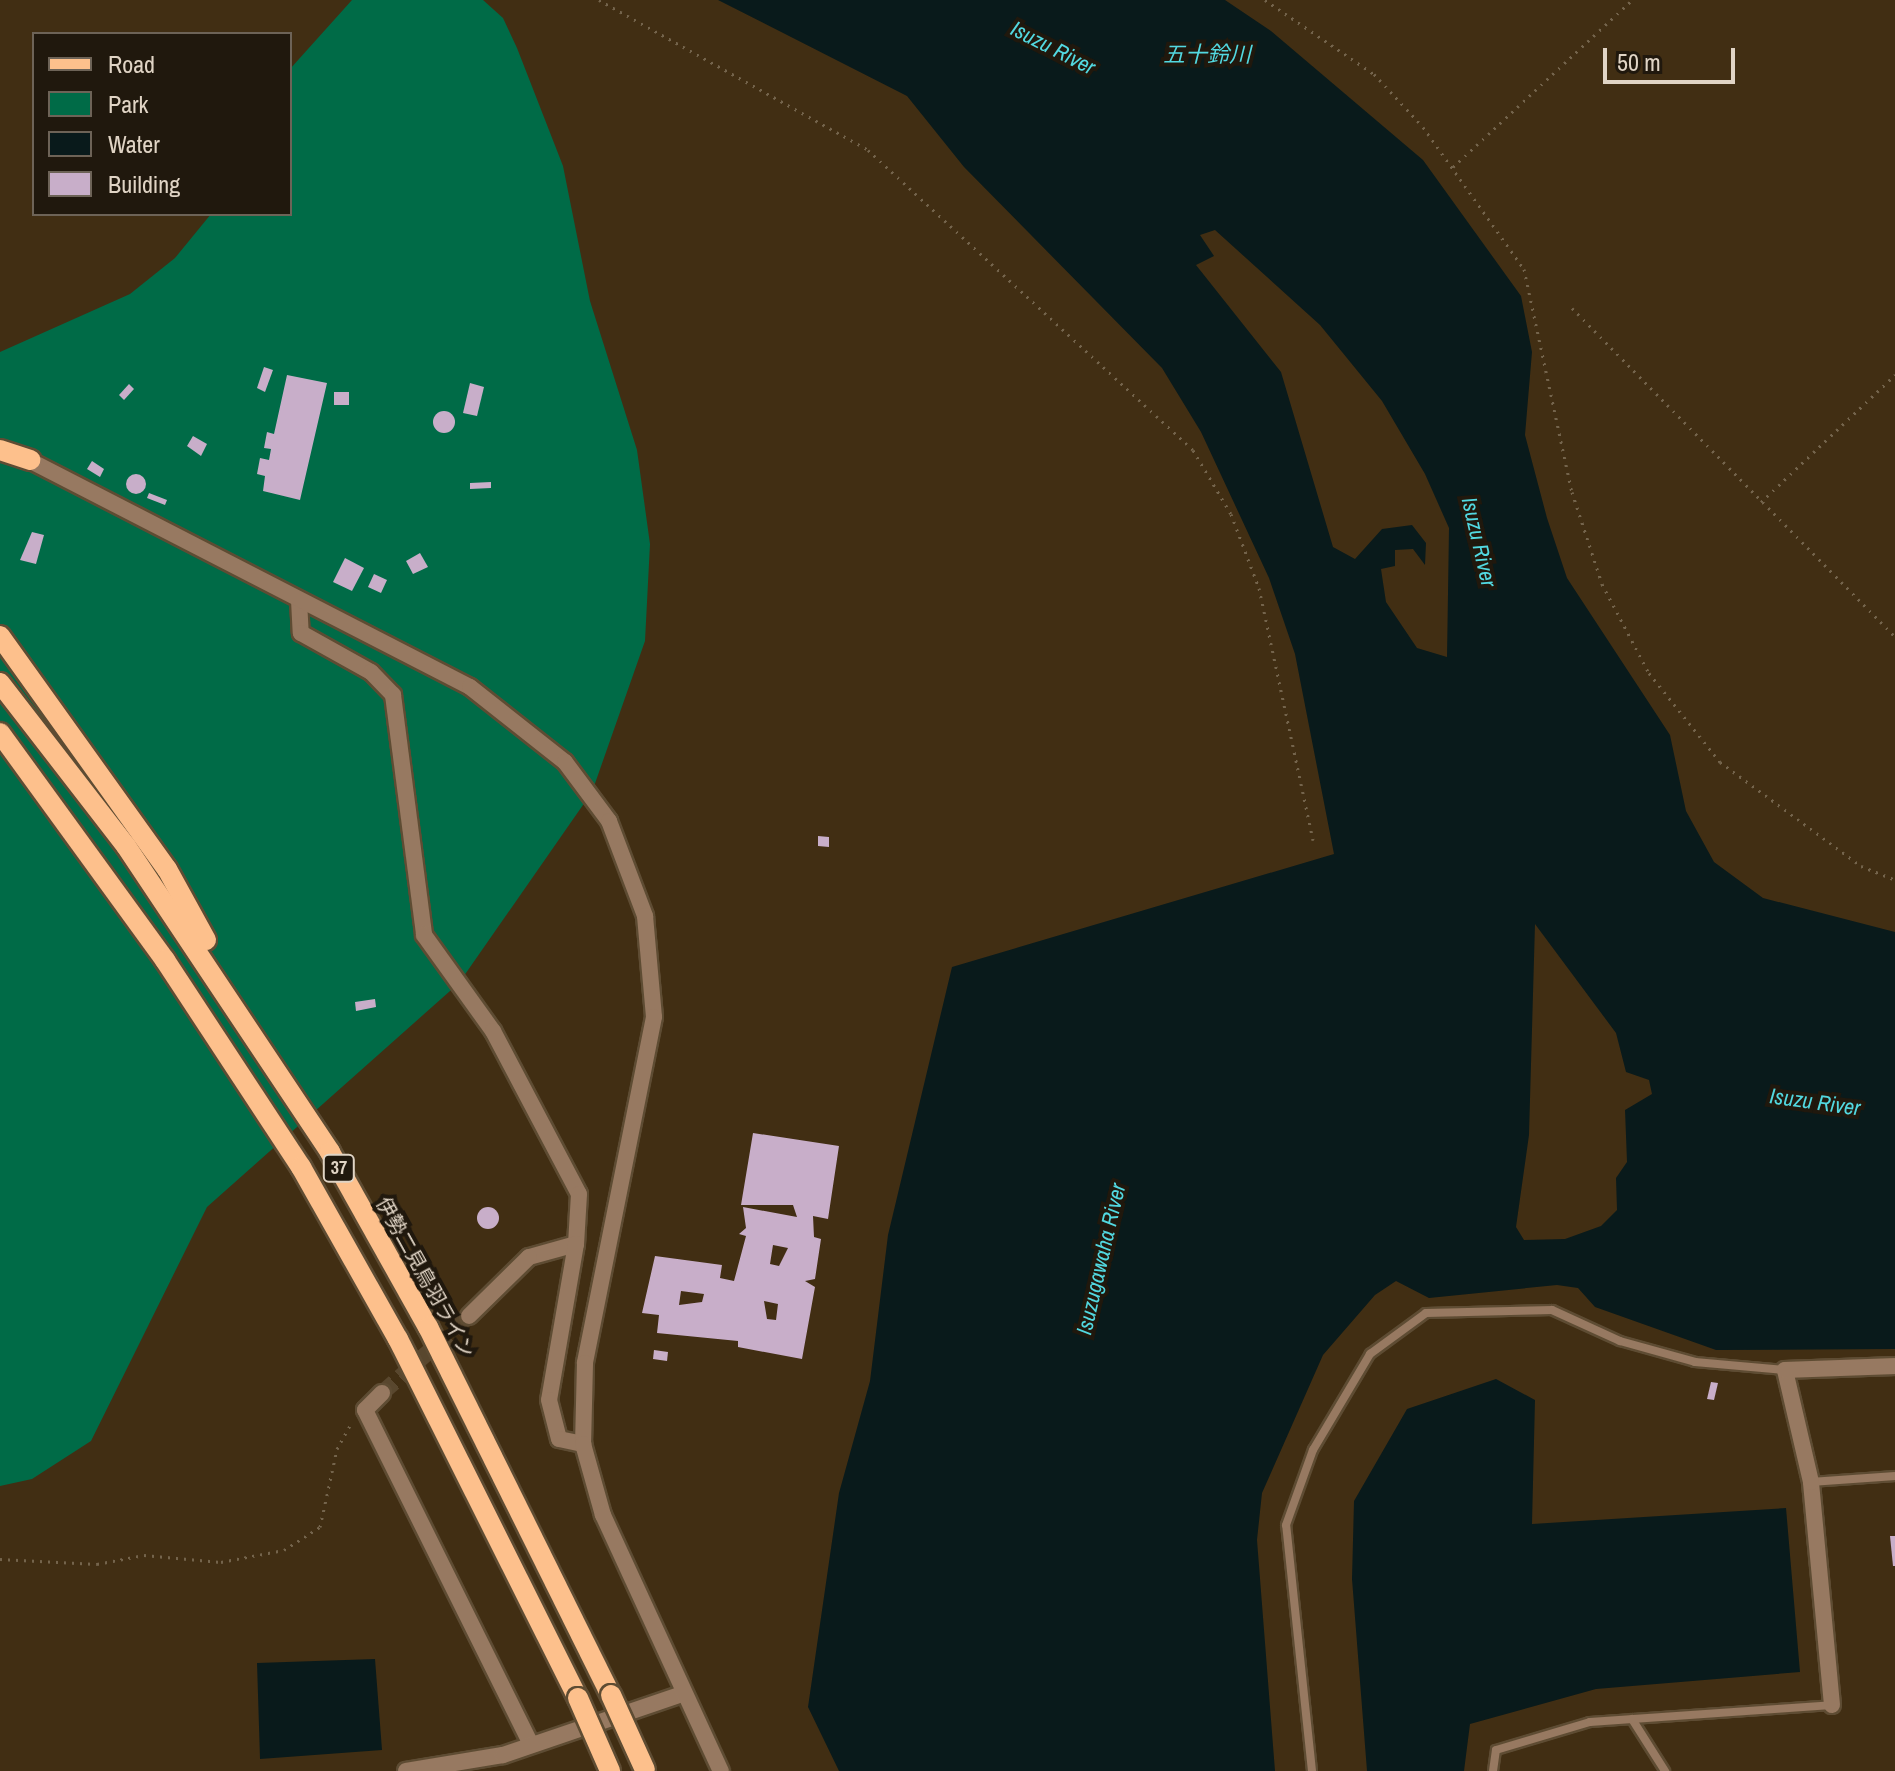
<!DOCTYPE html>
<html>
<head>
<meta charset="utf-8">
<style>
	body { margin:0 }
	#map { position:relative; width:1895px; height:1771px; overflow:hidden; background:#412e13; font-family:"Archivo Narrow","Noto Sans JP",sans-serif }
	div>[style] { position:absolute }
	.green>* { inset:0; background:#006b47 }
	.water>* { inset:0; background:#091a1b }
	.building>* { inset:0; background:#c8aec9 }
	.round { border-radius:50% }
	.minor-tunnel>* { height:16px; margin-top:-8px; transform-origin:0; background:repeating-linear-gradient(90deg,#59472e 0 16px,transparent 0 24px) }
	.path>* { height:3px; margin-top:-1.5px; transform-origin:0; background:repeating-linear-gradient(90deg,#74644c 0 2px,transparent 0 8px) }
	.roads { filter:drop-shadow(2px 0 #5e4c33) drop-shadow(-2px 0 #5e4c33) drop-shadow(0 2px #5e4c33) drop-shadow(0 -2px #5e4c33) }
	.service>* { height:8px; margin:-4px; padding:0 4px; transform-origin:4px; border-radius:4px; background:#977961 }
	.minor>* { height:16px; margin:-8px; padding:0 8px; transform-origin:8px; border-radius:8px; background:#977961 }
	.tertiary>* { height:16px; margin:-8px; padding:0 8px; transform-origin:8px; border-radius:8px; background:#977961 }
	.primary>* { height:20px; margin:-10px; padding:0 10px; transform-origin:10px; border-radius:10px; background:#fdc08c }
	.bridges { filter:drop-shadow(2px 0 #5e4c33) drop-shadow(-2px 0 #5e4c33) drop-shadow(0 2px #5e4c33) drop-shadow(0 -2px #5e4c33) }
	.primary-bridge>* { height:20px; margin:-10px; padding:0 10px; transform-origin:10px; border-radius:10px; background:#fdc08c }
	span { translate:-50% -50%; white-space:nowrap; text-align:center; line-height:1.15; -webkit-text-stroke:8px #20180d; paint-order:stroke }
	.shield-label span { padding:2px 6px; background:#20180d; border:2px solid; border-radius:6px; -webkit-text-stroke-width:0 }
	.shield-label { font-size:18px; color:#e0d4c5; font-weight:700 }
	.street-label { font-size:20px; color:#e0d4c5 }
	.water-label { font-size:22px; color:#52d8e0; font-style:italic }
	.legend { position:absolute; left:32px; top:32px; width:260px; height:184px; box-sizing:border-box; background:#20180d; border:2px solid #6d6357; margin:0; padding:10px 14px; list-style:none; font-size:24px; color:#e0d4c5 }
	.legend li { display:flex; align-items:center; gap:16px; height:40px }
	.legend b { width:40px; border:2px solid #6d6357 }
	.scale { position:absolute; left:1603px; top:48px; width:132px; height:36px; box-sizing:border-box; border:4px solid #e0d4c5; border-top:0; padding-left:10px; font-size:24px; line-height:28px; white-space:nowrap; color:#e0d4c5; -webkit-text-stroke:6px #20180d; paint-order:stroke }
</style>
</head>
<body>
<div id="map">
	<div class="green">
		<div style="clip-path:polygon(352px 0,483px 0,503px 18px,517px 48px,563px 166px,590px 301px,637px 450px,650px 544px,645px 641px,592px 792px,459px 983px,207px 1207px,91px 1441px,32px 1479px,0 1486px,0 352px,130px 294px,175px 258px,211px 214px,290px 214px,290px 69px)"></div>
	</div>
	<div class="water">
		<div style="clip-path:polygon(evenodd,718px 0,1225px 0,1271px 31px,1423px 160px,1521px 296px,1532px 352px,1525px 435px,1547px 518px,1567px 578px,1670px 735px,1686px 811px,1714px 862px,1763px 898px,1895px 932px,1895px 1349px,1716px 1350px,1595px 1307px,1578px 1288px,1557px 1285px,1429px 1298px,1396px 1281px,1375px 1295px,1323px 1355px,1262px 1493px,1257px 1540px,1275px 1771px,839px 1771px,808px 1707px,839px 1493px,870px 1381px,888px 1235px,952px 967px,1334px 854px,1295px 654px,1269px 578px,1201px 432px,1162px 368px,964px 167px,907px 96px,718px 0,1215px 230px,1320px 325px,1382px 401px,1425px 474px,1449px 528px,1447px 657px,1417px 648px,1386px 602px,1381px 569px,1395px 566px,1395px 550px,1413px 549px,1425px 565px,1426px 543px,1412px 525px,1382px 529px,1355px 559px,1333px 547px,1281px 372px,1196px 265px,1214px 256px,1200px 235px,1215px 230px,718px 0,1535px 924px,1616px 1033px,1626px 1072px,1649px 1080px,1652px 1094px,1625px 1110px,1627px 1162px,1616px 1178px,1617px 1210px,1601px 1226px,1565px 1239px,1524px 1240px,1516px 1227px,1529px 1135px,1535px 924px)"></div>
		<div style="clip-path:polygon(1496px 1379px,1535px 1400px,1532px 1524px,1786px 1508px,1800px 1672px,1596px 1689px,1470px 1724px,1464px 1771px,1367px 1771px,1352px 1579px,1354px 1501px,1407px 1409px)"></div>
		<div style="clip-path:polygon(375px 1659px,382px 1750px,260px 1759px,257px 1663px)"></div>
	</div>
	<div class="building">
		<div style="clip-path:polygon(264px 367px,273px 370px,265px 392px,257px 388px)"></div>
		<div style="clip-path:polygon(287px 375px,327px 383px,300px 500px,263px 491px,265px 476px,257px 474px,260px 458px,269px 460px,271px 449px,264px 448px,267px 432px,274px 434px)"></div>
		<div style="clip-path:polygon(470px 383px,484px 387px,477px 416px,463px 413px)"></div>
		<div style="clip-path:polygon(129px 384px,134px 389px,124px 400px,119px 395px)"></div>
		<div style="clip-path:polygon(334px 392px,349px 392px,349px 405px,334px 405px)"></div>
		<div class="round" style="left:433px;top:411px;width:22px;height:22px"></div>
		<div style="clip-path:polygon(193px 436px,207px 444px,201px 456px,187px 446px)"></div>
		<div style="clip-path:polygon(92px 461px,104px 469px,100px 477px,87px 469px)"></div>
		<div class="round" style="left:126px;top:474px;width:20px;height:20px"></div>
		<div style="clip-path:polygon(491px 482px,491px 488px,470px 489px,470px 483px)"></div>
		<div style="clip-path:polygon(149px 493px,167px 500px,165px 505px,147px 498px)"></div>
		<div style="clip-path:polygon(32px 532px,44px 535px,36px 564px,20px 560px)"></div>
		<div style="clip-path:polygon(420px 553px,428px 567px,413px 574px,406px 561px)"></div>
		<div style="clip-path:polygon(345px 558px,364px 568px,352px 591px,333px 582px)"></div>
		<div style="clip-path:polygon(374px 574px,387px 580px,381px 593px,368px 587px)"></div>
		<div style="clip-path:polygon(818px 836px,829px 837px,829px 847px,818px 846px)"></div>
		<div style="clip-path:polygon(375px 999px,376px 1007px,356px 1011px,355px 1002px)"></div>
		<div style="clip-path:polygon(evenodd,753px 1133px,839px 1146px,828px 1219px,813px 1216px,814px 1237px,821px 1239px,815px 1279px,805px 1281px,815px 1287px,802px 1359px,738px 1347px,738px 1341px,657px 1333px,659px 1315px,642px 1313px,655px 1256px,722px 1265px,720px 1278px,734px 1281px,746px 1236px,739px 1234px,746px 1228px,743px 1207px,797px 1217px,793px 1205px,741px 1205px,753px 1133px,773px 1245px,788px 1248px,779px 1266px,770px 1264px,773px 1245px,753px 1133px,681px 1291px,704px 1294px,702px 1302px,679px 1305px,681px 1291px,753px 1133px,764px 1301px,778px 1304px,776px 1320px,767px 1319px,764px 1301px)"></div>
		<div class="round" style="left:477px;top:1207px;width:22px;height:22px"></div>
		<div style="clip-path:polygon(654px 1350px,668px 1352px,667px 1361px,653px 1359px)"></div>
		<div style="clip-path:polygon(1711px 1382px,1718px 1383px,1714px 1400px,1707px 1399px)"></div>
		<div style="clip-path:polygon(1890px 1536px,1895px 1536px,1895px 1566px,1893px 1566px)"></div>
	</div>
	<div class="minor-tunnel">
		<div style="left:382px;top:1393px;width:116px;rotate:-41.5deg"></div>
	</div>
	<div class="path">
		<div style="left:599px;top:0;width:308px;rotate:29.1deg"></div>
		<div style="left:868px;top:150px;width:442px;rotate:42.7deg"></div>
		<div style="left:1193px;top:450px;width:74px;rotate:59.3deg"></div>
		<div style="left:1231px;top:514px;width:79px;rotate:69.3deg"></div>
		<div style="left:1259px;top:588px;width:258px;rotate:77.9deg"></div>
		<div style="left:1265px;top:0;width:132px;rotate:34.2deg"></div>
		<div style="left:1374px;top:74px;width:72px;rotate:47.2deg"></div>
		<div style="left:1423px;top:127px;width:174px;rotate:54.6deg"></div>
		<div style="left:1524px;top:269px;width:228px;rotate:77.9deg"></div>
		<div style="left:1572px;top:492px;width:97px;rotate:71.9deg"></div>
		<div style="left:1602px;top:584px;width:101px;rotate:62.2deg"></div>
		<div style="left:1649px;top:673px;width:114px;rotate:51.4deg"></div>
		<div style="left:1720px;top:762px;width:175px;rotate:36.4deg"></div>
		<div style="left:1861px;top:866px;width:37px;rotate:22deg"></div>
		<div style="left:1453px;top:167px;width:245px;rotate:-43deg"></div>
		<div style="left:1572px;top:308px;width:461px;rotate:45.5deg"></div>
		<div style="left:1761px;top:502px;width:185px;rotate:-43.5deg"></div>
		<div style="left:0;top:1559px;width:97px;rotate:3deg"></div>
		<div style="left:97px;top:1564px;width:48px;rotate:-10.8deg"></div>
		<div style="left:144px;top:1555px;width:77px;rotate:5.2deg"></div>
		<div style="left:221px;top:1562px;width:64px;rotate:-10.8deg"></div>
		<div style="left:284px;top:1550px;width:43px;rotate:-32.6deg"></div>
		<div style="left:320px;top:1527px;width:80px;rotate:-77.7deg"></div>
		<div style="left:337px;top:1449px;width:29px;rotate:-61deg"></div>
	</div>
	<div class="roads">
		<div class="service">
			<div style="left:1811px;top:1482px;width:84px;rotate:-4.1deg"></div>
			<div style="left:1632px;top:1719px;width:62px;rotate:57.6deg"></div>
			<div style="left:1312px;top:1771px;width:247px;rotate:-96deg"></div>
			<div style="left:1286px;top:1525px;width:80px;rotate:-70.2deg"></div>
			<div style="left:1313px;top:1450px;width:112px;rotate:-59.3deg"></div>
			<div style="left:1370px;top:1354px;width:69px;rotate:-36.2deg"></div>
			<div style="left:1426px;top:1313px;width:126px;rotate:-1.4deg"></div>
			<div style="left:1552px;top:1310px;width:75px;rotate:24.5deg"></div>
			<div style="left:1620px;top:1341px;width:78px;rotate:15.6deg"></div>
			<div style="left:1695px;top:1362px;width:90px;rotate:5.1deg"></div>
			<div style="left:1493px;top:1771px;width:21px;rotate:-82deg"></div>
			<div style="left:1496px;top:1750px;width:98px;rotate:-16.6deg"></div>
			<div style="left:1590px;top:1722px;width:242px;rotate:-4deg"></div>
		</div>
		<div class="minor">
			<div style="left:299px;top:600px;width:33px;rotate:87deg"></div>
			<div style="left:301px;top:633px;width:80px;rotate:29.1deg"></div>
			<div style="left:371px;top:672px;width:32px;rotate:46deg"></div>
			<div style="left:393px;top:695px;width:242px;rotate:82.6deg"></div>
			<div style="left:424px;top:935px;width:118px;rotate:54.3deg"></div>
			<div style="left:493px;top:1031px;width:184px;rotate:62.2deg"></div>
			<div style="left:579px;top:1194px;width:50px;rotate:93.4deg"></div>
			<div style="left:576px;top:1244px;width:49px;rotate:164.5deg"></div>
			<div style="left:529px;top:1257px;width:84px;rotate:135.5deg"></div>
			<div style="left:576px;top:1244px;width:158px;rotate:99.8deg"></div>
			<div style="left:549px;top:1400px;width:40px;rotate:75.6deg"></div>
			<div style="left:559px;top:1439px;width:25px;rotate:12deg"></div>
			<div style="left:382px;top:1393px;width:24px;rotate:135deg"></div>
			<div style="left:365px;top:1410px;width:371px;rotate:63.6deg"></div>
			<div style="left:1832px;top:1705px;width:224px;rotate:-95.4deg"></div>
			<div style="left:1811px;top:1482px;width:115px;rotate:-103.1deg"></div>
			<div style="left:1785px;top:1370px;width:110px;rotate:-2.1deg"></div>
			<div style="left:406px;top:1771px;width:98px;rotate:-9.4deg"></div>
			<div style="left:503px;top:1755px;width:189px;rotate:-18.8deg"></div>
		</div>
		<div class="tertiary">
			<div style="left:21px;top:456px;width:505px;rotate:27.22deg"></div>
			<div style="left:470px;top:687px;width:121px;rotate:38.3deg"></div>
			<div style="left:565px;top:762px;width:74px;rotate:53.3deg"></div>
			<div style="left:609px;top:821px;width:102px;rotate:69.2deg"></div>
			<div style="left:645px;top:916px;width:101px;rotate:84.9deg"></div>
			<div style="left:654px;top:1017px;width:353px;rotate:101.3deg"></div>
			<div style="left:585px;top:1363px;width:81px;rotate:91.4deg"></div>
			<div style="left:583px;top:1444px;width:74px;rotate:74.3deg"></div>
			<div style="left:603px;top:1515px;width:282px;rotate:65.3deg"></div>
		</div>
		<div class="primary">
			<div style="left:0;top:450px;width:32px;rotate:18deg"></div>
			<div style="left:0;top:636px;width:287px;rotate:54.4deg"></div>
			<div style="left:167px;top:869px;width:81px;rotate:61.2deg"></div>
			<div style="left:0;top:683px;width:206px;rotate:52.3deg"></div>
			<div style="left:126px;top:846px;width:368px;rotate:56.3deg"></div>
			<div style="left:330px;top:1152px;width:201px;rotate:60.8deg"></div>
			<div style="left:428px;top:1327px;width:411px;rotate:63.6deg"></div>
			<div style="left:0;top:733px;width:281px;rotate:54deg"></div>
			<div style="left:165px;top:960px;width:248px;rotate:56.7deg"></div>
			<div style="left:301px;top:1167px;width:197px;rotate:60.6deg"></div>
			<div style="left:398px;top:1339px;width:402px;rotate:63.4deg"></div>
		</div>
	</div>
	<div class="bridges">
		<div class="primary-bridge">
			<div style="left:611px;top:1695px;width:82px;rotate:65.6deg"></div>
			<div style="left:578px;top:1698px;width:80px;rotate:66.3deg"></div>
		</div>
	</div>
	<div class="shield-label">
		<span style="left:339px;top:1168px">37</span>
	</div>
	<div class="street-label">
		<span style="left:426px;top:1277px;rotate:61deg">伊勢二見鳥羽ライン</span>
	</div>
	<div class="water-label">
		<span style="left:1053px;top:48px;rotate:27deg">Isuzu River</span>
		<span style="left:1207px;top:55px">五十鈴川</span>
		<span style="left:1479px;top:542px;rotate:77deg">Isuzu River</span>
		<span style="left:1815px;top:1102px;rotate:8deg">Isuzu River</span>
		<span style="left:1101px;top:1259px;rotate:-77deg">Isuzugawaha River</span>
	</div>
	<ul class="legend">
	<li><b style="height:10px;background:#fdc08c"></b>Road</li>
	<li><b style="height:22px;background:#006b47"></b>Park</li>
	<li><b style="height:22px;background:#091a1b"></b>Water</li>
	<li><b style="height:22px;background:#c8aec9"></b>Building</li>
	</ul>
	<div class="scale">50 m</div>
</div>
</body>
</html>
